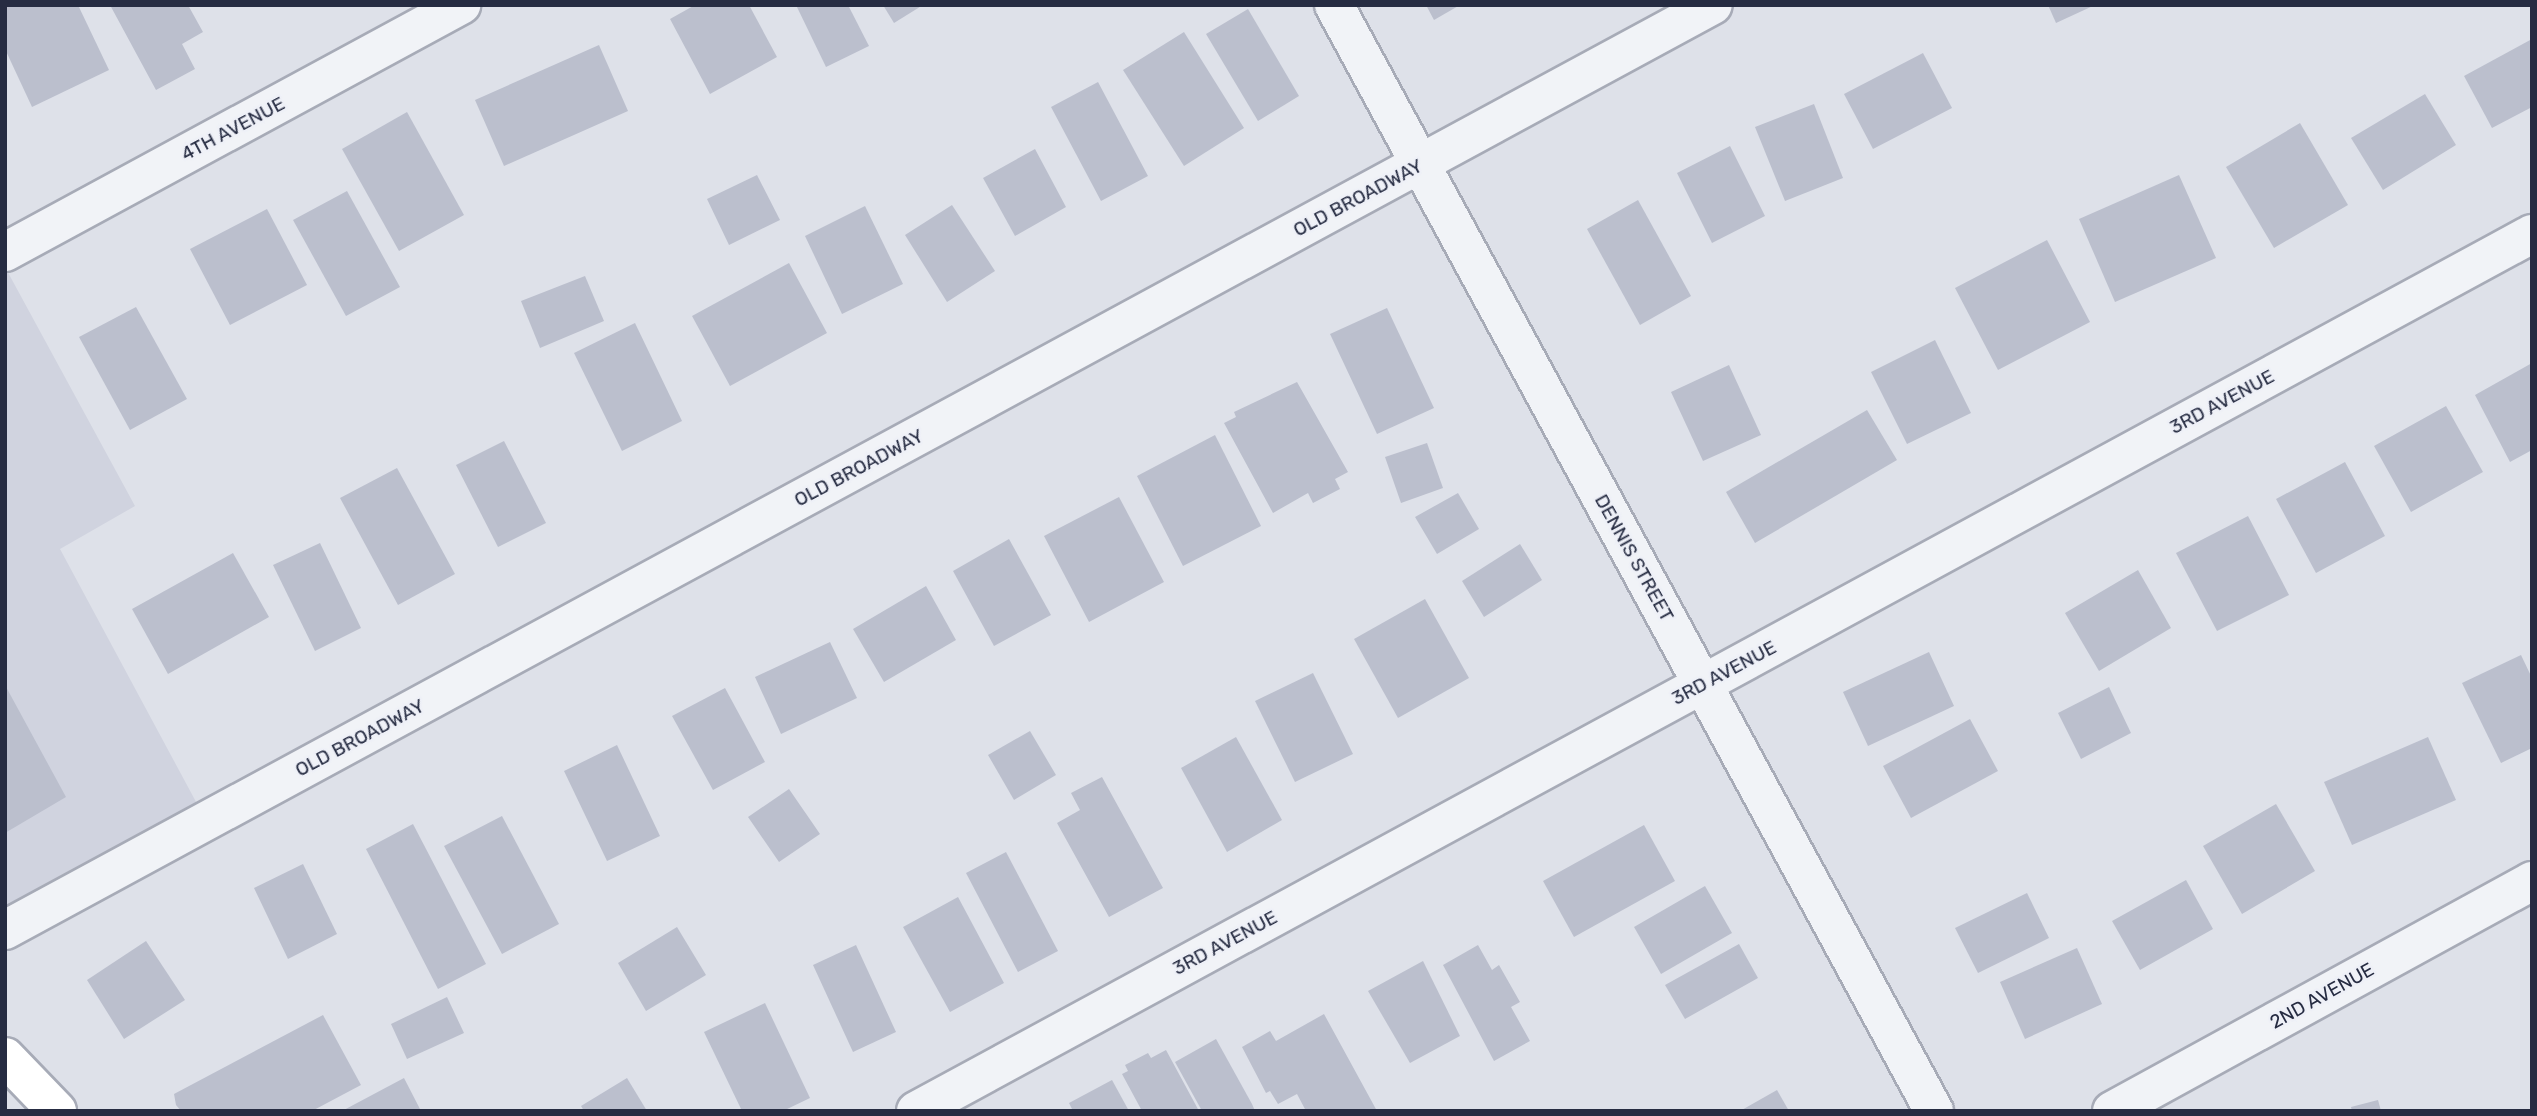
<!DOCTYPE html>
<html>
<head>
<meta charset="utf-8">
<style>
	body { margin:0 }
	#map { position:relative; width:2537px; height:1116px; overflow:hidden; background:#dee1e9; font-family:Rubik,sans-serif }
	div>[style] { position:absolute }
	.built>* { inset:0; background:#d0d3df }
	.building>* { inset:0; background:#bbbfcd }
	.roads { filter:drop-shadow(2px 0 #a7abb7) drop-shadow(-2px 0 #a7abb7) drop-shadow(0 2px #a7abb7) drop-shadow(0 -2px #a7abb7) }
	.street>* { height:38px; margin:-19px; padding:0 19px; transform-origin:19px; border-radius:19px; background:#f1f3f7 }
	.primary>* { height:38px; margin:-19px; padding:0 19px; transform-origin:19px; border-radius:19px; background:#fff }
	span { translate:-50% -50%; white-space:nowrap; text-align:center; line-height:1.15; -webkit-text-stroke:5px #eef0f7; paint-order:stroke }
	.street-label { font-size:19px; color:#262c42 }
	.frame { position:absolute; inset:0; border:7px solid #262c42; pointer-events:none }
</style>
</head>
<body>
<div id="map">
	<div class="built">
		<div style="clip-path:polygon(5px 267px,135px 506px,60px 549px,209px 826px,5px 936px)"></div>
	</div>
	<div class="building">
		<div style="clip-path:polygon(5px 5px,78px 5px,109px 70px,32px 107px,5px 49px)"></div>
		<div style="clip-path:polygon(110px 5px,188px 5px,203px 32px,182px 44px,195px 69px,156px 90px)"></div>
		<div style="clip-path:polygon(695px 5px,749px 5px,777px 57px,710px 94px,670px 19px)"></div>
		<div style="clip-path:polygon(796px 5px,848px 5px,869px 46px,826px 67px)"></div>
		<div style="clip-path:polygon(883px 5px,923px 5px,894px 23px)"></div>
		<div style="clip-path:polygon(1426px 5px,1460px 5px,1434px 20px)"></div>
		<div style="clip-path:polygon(2048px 5px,2095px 5px,2056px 23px)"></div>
		<div style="clip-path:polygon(1248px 9px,1299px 96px,1258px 121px,1206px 34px)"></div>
		<div style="clip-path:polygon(1184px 32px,1244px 128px,1184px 166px,1123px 70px)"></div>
		<div style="clip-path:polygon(2532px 39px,2532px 107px,2492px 128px,2464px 76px)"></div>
		<div style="clip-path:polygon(599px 45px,628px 111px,504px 166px,475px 100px)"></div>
		<div style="clip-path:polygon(1923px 53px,1952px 108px,1873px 149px,1844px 94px)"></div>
		<div style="clip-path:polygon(1098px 82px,1148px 176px,1101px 201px,1051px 107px)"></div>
		<div style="clip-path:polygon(2425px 94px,2456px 145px,2383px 190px,2351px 138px)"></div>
		<div style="clip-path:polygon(1814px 104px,1843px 178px,1785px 201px,1755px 127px)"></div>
		<div style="clip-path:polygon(407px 112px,464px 215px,399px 251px,342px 149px)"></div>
		<div style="clip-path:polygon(2300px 123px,2348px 205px,2274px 248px,2226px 167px)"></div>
		<div style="clip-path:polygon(1730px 146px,1765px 216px,1712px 243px,1677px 173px)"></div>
		<div style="clip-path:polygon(1035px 149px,1066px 207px,1015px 236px,983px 178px)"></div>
		<div style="clip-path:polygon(757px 175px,780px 220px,729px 245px,707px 199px)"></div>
		<div style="clip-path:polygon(2179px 175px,2216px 258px,2115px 302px,2079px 219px)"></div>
		<div style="clip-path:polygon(347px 191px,400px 287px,346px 316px,293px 220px)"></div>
		<div style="clip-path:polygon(1638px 200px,1691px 296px,1640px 325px,1587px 229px)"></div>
		<div style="clip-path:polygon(952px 205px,995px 271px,947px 302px,905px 235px)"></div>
		<div style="clip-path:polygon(865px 206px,903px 284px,842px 314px,805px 236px)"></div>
		<div style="clip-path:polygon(267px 209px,307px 285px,230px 325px,190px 249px)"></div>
		<div style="clip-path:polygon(2047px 240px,2090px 322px,1998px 370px,1955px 288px)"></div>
		<div style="clip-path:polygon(789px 263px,827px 333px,730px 386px,692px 316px)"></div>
		<div style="clip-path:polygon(585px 276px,604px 321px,540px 348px,521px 301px)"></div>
		<div style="clip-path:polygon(136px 307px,187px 399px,130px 430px,79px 337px)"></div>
		<div style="clip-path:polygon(1387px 308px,1434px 408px,1377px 434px,1330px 334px)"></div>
		<div style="clip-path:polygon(635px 323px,682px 421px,622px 451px,574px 353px)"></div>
		<div style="clip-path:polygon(1935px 340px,1971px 413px,1907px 444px,1871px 372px)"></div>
		<div style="clip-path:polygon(2532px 363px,2532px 450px,2510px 462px,2475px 395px)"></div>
		<div style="clip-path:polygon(1729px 365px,1761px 435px,1703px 461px,1671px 392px)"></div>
		<div style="clip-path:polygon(1297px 382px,1348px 472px,1335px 479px,1340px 489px,1313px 503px,1308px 493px,1273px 513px,1224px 423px,1236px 417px,1234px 412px)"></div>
		<div style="clip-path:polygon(2446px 406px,2483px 472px,2411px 512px,2374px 446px)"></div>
		<div style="clip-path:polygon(1867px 410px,1897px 460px,1755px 543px,1726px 492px)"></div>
		<div style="clip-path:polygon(1215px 435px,1261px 526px,1183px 566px,1137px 476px)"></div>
		<div style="clip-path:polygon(504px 441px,546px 523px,498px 547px,456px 465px)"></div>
		<div style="clip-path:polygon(1427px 443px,1443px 488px,1401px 503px,1385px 457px)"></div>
		<div style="clip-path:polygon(2345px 462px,2385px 536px,2316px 573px,2276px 499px)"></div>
		<div style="clip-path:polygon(397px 468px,455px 574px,398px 605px,340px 498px)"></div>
		<div style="clip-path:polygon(1458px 493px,1479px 529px,1437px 554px,1415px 517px)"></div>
		<div style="clip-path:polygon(1119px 497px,1164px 582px,1089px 622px,1044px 536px)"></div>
		<div style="clip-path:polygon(2248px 516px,2289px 595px,2217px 631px,2176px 553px)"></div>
		<div style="clip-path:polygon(1009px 539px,1051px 615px,994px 646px,953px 571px)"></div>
		<div style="clip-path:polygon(320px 543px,361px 628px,315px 651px,273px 565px)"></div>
		<div style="clip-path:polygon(1520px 544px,1542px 580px,1484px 617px,1462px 581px)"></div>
		<div style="clip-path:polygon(233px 553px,269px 617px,168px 674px,132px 609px)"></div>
		<div style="clip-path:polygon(2138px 570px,2171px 628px,2099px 671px,2065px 613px)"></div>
		<div style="clip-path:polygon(926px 586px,956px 640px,884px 682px,853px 629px)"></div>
		<div style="clip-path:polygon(1425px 599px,1469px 678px,1398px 718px,1354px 639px)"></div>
		<div style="clip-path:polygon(830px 642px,857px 698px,781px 734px,755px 677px)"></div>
		<div style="clip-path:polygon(1929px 652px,1954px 706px,1868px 746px,1843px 692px)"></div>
		<div style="clip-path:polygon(2521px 655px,2532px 678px,2532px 748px,2501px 763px,2462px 683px)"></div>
		<div style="clip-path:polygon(1313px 673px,1353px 754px,1295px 782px,1255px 701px)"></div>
		<div style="clip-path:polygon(5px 685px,66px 797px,5px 833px)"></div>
		<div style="clip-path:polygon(2109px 687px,2131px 733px,2081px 759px,2058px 713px)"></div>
		<div style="clip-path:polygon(725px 688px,765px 762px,713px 790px,672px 716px)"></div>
		<div style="clip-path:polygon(1970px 719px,1998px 771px,1911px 818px,1883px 766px)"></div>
		<div style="clip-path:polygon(1030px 731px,1056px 775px,1014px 800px,988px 755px)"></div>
		<div style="clip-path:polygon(1236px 737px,1282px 820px,1227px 852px,1181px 768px)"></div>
		<div style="clip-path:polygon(2428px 737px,2456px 800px,2352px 845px,2324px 782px)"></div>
		<div style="clip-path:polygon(617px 745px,660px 836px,607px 861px,564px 771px)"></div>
		<div style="clip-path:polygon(1102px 777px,1163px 888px,1109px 917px,1057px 823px,1080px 810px,1071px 793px)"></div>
		<div style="clip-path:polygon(789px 789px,820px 834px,779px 862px,748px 817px)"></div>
		<div style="clip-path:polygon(2276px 804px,2315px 871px,2242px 914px,2203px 846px)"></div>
		<div style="clip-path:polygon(502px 816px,559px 924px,502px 954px,444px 846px)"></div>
		<div style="clip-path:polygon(413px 824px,486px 964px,438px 989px,366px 849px)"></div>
		<div style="clip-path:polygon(1644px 825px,1675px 881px,1574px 937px,1543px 881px)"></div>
		<div style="clip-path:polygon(1006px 852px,1058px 951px,1018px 972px,966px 873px)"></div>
		<div style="clip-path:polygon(303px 864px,337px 934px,288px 959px,254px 888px)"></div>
		<div style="clip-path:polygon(2186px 880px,2213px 929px,2140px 970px,2112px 921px)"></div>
		<div style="clip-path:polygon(1705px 886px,1732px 933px,1661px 974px,1634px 927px)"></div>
		<div style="clip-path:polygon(2027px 893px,2049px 938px,1978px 973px,1955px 928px)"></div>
		<div style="clip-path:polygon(958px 897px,1004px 983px,950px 1012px,903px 927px)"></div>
		<div style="clip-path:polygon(677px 927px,706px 975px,646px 1011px,618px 963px)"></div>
		<div style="clip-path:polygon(146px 941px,185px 1000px,124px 1039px,87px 980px)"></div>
		<div style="clip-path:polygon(1739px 944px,1758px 978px,1685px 1019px,1665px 985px)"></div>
		<div style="clip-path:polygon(856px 945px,896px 1032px,853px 1052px,813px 965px)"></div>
		<div style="clip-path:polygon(1478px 945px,1492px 970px,1499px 965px,1520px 1002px,1511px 1007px,1530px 1041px,1494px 1061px,1443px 965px)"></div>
		<div style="clip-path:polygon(2077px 948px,2102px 1004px,2025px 1039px,2000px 982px)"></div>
		<div style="clip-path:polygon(1423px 961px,1460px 1036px,1410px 1063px,1368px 991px)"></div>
		<div style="clip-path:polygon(447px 997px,464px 1033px,407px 1059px,391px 1024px)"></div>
		<div style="clip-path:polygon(765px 1003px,810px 1098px,783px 1111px,742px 1111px,704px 1032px)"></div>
		<div style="clip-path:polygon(1324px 1014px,1377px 1111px,1306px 1111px,1297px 1094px,1278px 1104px,1270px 1091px,1266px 1093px,1242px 1047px,1270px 1031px,1276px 1041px)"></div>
		<div style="clip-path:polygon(323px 1015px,361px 1085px,312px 1111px,181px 1111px,176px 1105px,174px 1094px)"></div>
		<div style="clip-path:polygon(1216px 1039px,1252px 1104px,1255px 1111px,1202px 1111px,1175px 1062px)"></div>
		<div style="clip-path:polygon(1166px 1050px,1199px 1111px,1142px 1111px,1122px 1074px,1128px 1071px,1125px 1065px,1148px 1053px,1151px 1058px)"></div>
		<div style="clip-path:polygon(404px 1078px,421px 1111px,342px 1111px)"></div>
		<div style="clip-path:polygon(627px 1078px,647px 1111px,584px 1111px,581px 1106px)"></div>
		<div style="clip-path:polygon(1112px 1080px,1129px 1111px,1073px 1111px,1069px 1103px)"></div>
		<div style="clip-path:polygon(1777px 1090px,1789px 1111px,1740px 1111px)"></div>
		<div style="clip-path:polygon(2378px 1100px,2381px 1111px,2352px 1111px,2351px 1107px)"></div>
	</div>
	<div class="roads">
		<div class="street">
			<div style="left:1334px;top:5px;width:1258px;rotate:61.52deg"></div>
			<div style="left:5px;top:252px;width:519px;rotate:-28.44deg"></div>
			<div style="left:5px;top:930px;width:1942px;rotate:-28.44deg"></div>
			<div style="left:916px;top:1111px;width:1839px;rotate:-28.49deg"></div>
			<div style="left:2112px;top:1111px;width:479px;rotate:-28.7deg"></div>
		</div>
		<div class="primary">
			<div style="left:5px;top:1057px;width:75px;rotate:46.1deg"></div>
		</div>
	</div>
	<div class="street-label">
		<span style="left:233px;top:129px;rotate:-28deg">4TH AVENUE</span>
		<span style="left:1358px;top:198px;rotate:-28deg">OLD BROADWAY</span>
		<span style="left:2222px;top:402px;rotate:-28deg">3RD AVENUE</span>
		<span style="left:859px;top:468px;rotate:-28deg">OLD BROADWAY</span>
		<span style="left:1634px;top:558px;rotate:61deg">DENNIS STREET</span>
		<span style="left:1724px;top:673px;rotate:-28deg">3RD AVENUE</span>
		<span style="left:360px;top:738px;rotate:-28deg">OLD BROADWAY</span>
		<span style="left:1225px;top:943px;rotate:-28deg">3RD AVENUE</span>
		<span style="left:2322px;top:996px;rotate:-29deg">2ND AVENUE</span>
	</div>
	<div class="frame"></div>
</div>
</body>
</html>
